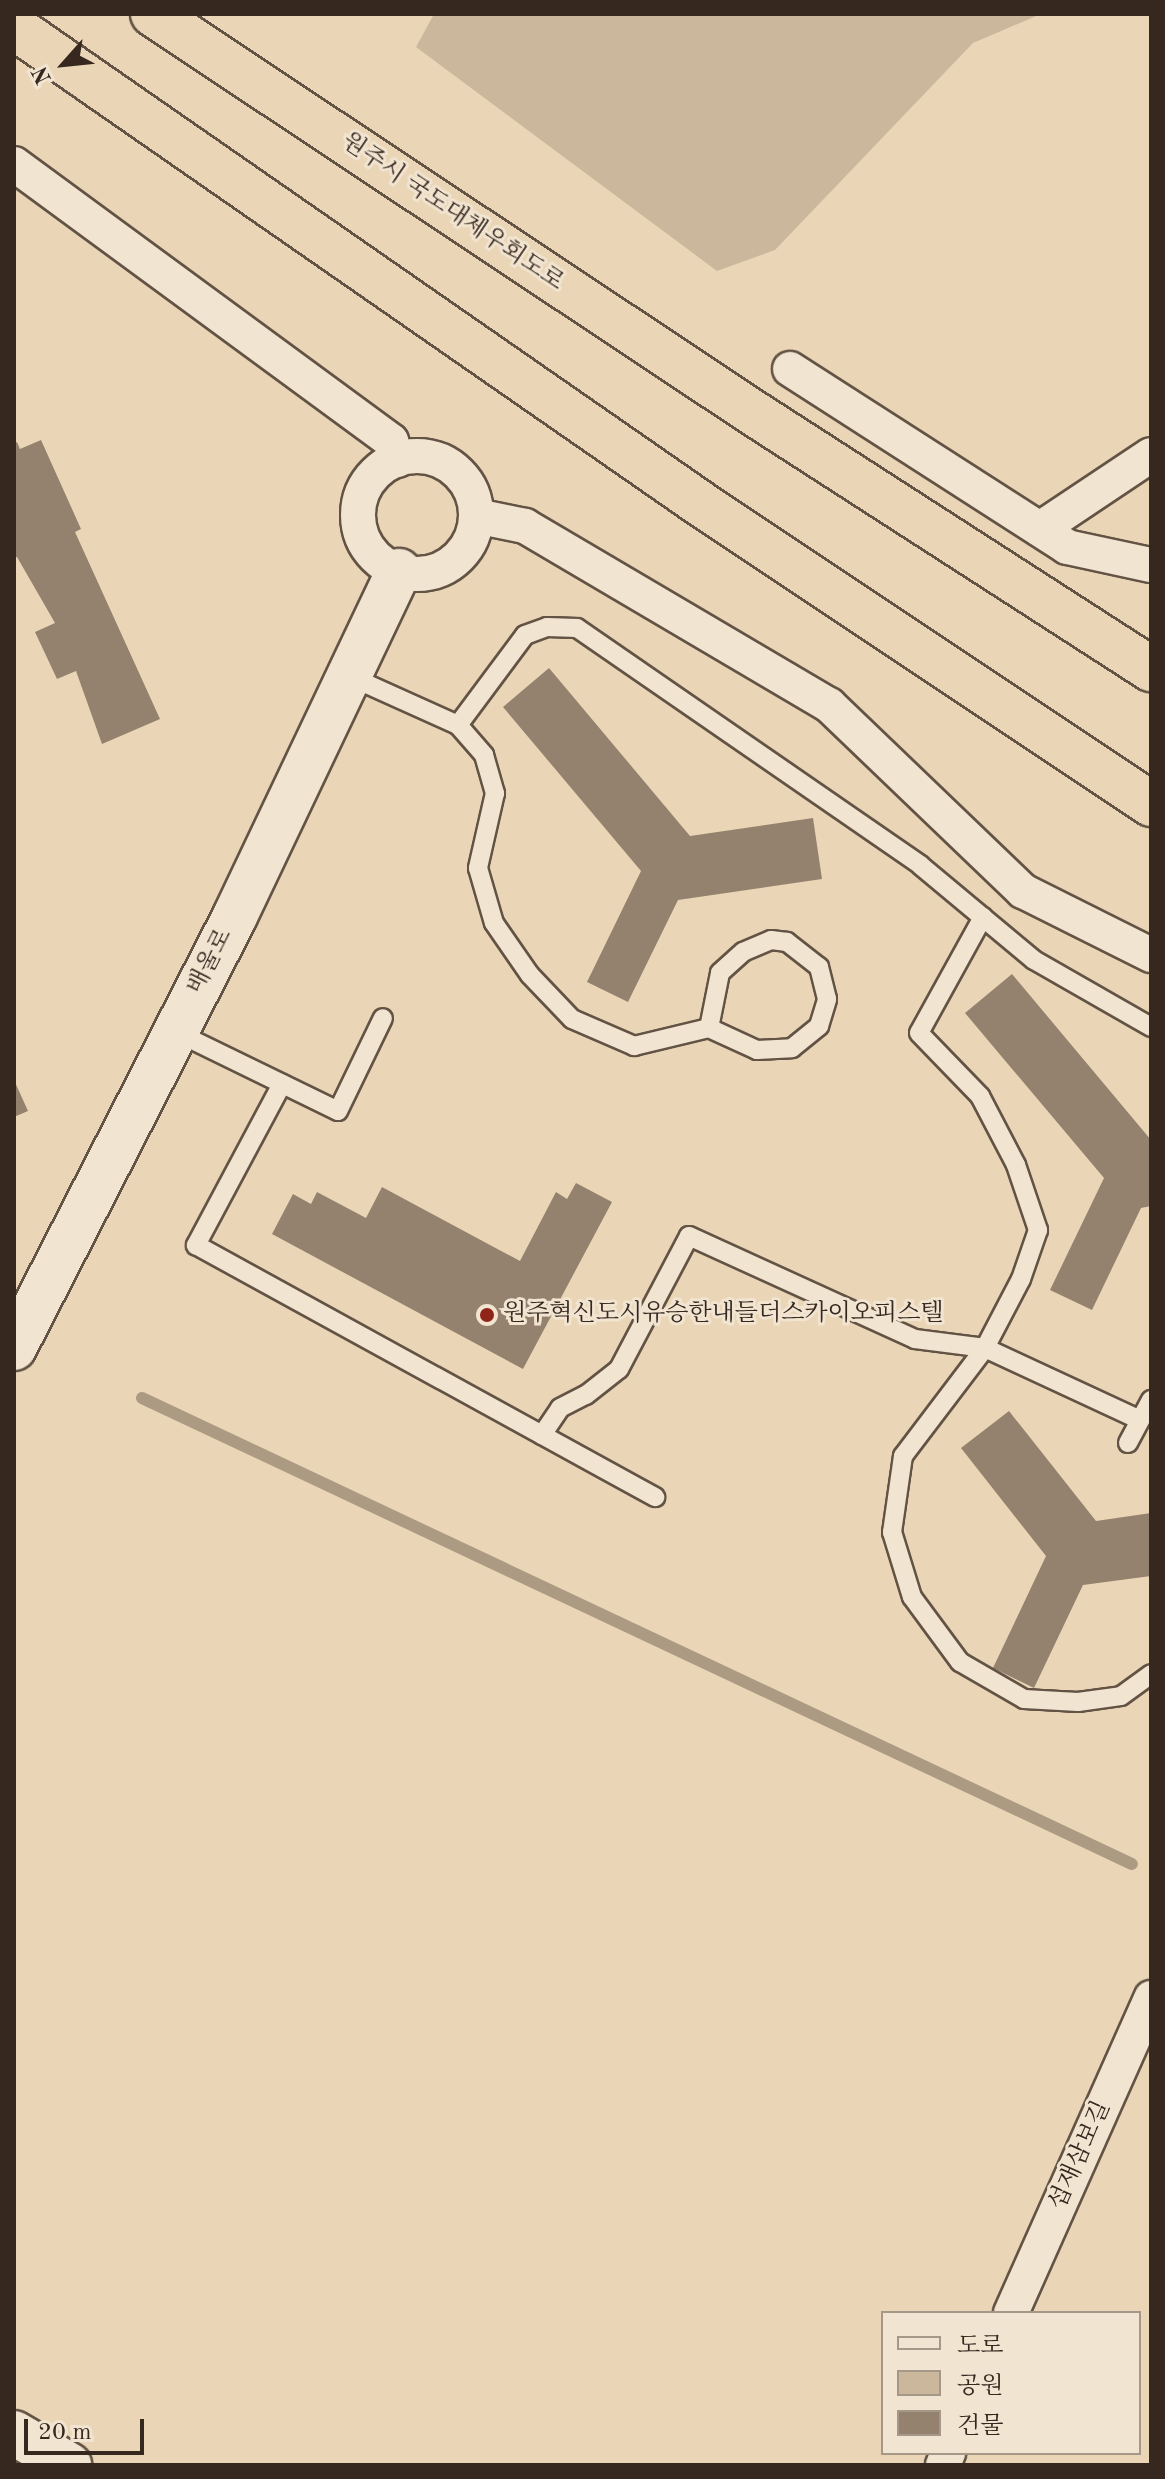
<!DOCTYPE html>
<html>
<head>
<meta charset="utf-8">
<style>
	body { margin:0 }
	#map { position:relative; width:1165px; height:2479px; overflow:hidden; background:#ead6b6; font-family:"Old Standard TT","Noto Serif KR",serif }
	div>[style] { position:absolute }
	.green>* { inset:0; background:#cbb89c }
	.stream>* { height:12px; margin:-6px; padding:0 6px; transform-origin:6px; border-radius:6px; background:#ad9a83 }
	.building>* { inset:0; background:#94826e }
	.roads { filter:drop-shadow(2px 0 #635345) drop-shadow(-2px 0 #635345) drop-shadow(0 2px #635345) drop-shadow(0 -2px #635345) }
	.service>* { height:18px; margin:-9px; padding:0 9px; transform-origin:9px; border-radius:9px; background:#f1e4d0 }
	.minor>* { height:34px; margin:-17px; padding:0 17px; transform-origin:17px; border-radius:17px; background:#f1e4d0 }
	.minor>.ring { margin:-17px; padding:0; box-sizing:content-box; background:none; border:34px solid #f1e4d0; border-radius:50% }
	.tertiary>* { height:44px; margin:-22px; padding:0 22px; transform-origin:22px; border-radius:22px; background:#f1e4d0 }
	.trunk>* { height:44px; margin:-22px; padding:0 22px; transform-origin:22px; border-radius:22px; background:#ead6b6 }
	.dots>* { width:22px; height:22px; translate:-50% -50%; box-sizing:border-box; border:4px solid #f1e4d0; border-radius:50% }
	span { translate:-50% -50%; white-space:nowrap; text-align:center; line-height:1.15; -webkit-text-stroke:6px #f1e4d0; paint-order:stroke }
	.street-label { font-size:24px; color:#36271f }
	.poi-label { font-size:24px; color:#36271f }
	.left { translate:0 -50%; text-align:left }
	.frame { position:absolute; inset:0; border:16px solid #36271f; pointer-events:none }
	.legend { position:absolute; left:881px; top:2311px; width:260px; height:144px; box-sizing:border-box; background:#f1e4d0; border:2px solid #a69889; margin:0; padding:10px 14px; list-style:none; font-size:24px; color:#36271f }
	.legend li { display:flex; align-items:center; gap:16px; height:40px }
	.legend b { width:40px; border:2px solid #a69889 }
	.north { position:absolute; left:24px; top:24px; width:80px; height:80px; -webkit-text-stroke:6px #f1e4d0; paint-order:stroke; rotate:243deg; font-size:22px; font-weight:700; line-height:32px; text-align:center; color:#36271f }
	.north::after { content:''; display:block; margin:auto; width:28px; height:36px; background:#36271f; clip-path:polygon(50% 0,100% 100%,50% 72%,0 100%) }
	.scale { position:absolute; left:24px; top:2419px; width:120px; height:36px; box-sizing:border-box; border:4px solid #36271f; border-top:0; padding-left:10px; font-size:24px; line-height:28px; white-space:nowrap; color:#36271f; -webkit-text-stroke:6px #f1e4d0; paint-order:stroke }
</style>
</head>
<body>
<div id="map">
	<div class="green">
		<div style="clip-path:polygon(434px 14px,1041px 14px,973px 43px,775px 250px,717px 271px,416px 47px)"></div>
	</div>
	<div class="stream">
		<div style="left:142px;top:1398px;width:1094px;rotate:25.21deg"></div>
	</div>
	<div class="building">
		<div style="clip-path:polygon(41px 440px,81px 529px,75px 532px,160px 719px,102px 744px,76px 671px,57px 679px,35px 632px,55px 623px,17px 557px,14px 558px,14px 444px,17px 442px,20px 449px)"></div>
		<div style="clip-path:polygon(549px 668px,690px 836px,813px 818px,822px 879px,678px 900px,628px 1002px,587px 982px,641px 871px,503px 707px)"></div>
		<div style="clip-path:polygon(1012px 974px,1151px 1140px,1151px 1206px,1141px 1208px,1092px 1310px,1050px 1290px,1104px 1178px,965px 1013px)"></div>
		<div style="clip-path:polygon(14px 1080px,28px 1111px,14px 1117px)"></div>
		<div style="clip-path:polygon(576px 1183px,612px 1202px,523px 1369px,272px 1234px,293px 1194px,311px 1204px,317px 1192px,366px 1218px,382px 1187px,520px 1261px,556px 1192px,567px 1199px)"></div>
		<div style="clip-path:polygon(1009px 1411px,1096px 1521px,1151px 1513px,1151px 1576px,1083px 1585px,1034px 1688px,993px 1668px,1046px 1556px,961px 1448px)"></div>
	</div>
	<div class="roads">
		<div class="service">
			<div style="left:349px;top:676px;width:120px;rotate:24.2deg"></div>
			<div style="left:458px;top:725px;width:40px;rotate:49deg"></div>
			<div style="left:484px;top:755px;width:40px;rotate:74deg"></div>
			<div style="left:495px;top:793px;width:77px;rotate:102.8deg"></div>
			<div style="left:478px;top:868px;width:57px;rotate:73.8deg"></div>
			<div style="left:494px;top:923px;width:63px;rotate:55.3deg"></div>
			<div style="left:530px;top:975px;width:61px;rotate:46.3deg"></div>
			<div style="left:572px;top:1019px;width:68px;rotate:23.5deg"></div>
			<div style="left:634px;top:1046px;width:77px;rotate:-13.5deg"></div>
			<div style="left:709px;top:1028px;width:53px;rotate:24.6deg"></div>
			<div style="left:757px;top:1050px;width:35px;rotate:-3deg"></div>
			<div style="left:792px;top:1048px;width:35px;rotate:-39deg"></div>
			<div style="left:819px;top:1026px;width:28px;rotate:-73deg"></div>
			<div style="left:827px;top:999px;width:33px;rotate:-104deg"></div>
			<div style="left:819px;top:967px;width:41px;rotate:-142deg"></div>
			<div style="left:787px;top:942px;width:16px;rotate:-173deg"></div>
			<div style="left:771px;top:940px;width:30px;rotate:157deg"></div>
			<div style="left:743px;top:952px;width:31px;rotate:138deg"></div>
			<div style="left:720px;top:973px;width:56px;rotate:101.3deg"></div>
			<div style="left:458px;top:725px;width:112px;rotate:-53.3deg"></div>
			<div style="left:525px;top:635px;width:23px;rotate:-20deg"></div>
			<div style="left:547px;top:627px;width:30px;rotate:2deg"></div>
			<div style="left:577px;top:628px;width:417px;rotate:34.6deg"></div>
			<div style="left:920px;top:865px;width:148px;rotate:39.8deg"></div>
			<div style="left:1034px;top:960px;width:135px;rotate:29.8deg"></div>
			<div style="left:983px;top:917px;width:132px;rotate:118.9deg"></div>
			<div style="left:919px;top:1033px;width:88px;rotate:45.9deg"></div>
			<div style="left:980px;top:1096px;width:78px;rotate:62.4deg"></div>
			<div style="left:1016px;top:1165px;width:69px;rotate:71.3deg"></div>
			<div style="left:1038px;top:1230px;width:52px;rotate:109.1deg"></div>
			<div style="left:1021px;top:1279px;width:78px;rotate:117.6deg"></div>
			<div style="left:985px;top:1348px;width:136px;rotate:127.2deg"></div>
			<div style="left:903px;top:1456px;width:77px;rotate:98.2deg"></div>
			<div style="left:892px;top:1532px;width:68px;rotate:72.9deg"></div>
			<div style="left:912px;top:1597px;width:81px;rotate:53.6deg"></div>
			<div style="left:960px;top:1662px;width:74px;rotate:30deg"></div>
			<div style="left:1024px;top:1699px;width:54px;rotate:3.2deg"></div>
			<div style="left:1078px;top:1702px;width:43px;rotate:-7.9deg"></div>
			<div style="left:1121px;top:1696px;width:37px;rotate:-36deg"></div>
			<div style="left:176px;top:1032px;width:180px;rotate:26deg"></div>
			<div style="left:338px;top:1111px;width:103px;rotate:-64.2deg"></div>
			<div style="left:282px;top:1084px;width:183px;rotate:118.1deg"></div>
			<div style="left:196px;top:1245px;width:524px;rotate:28.77deg"></div>
			<div style="left:542px;top:1435px;width:32px;rotate:-56deg"></div>
			<div style="left:560px;top:1408px;width:29px;rotate:-27deg"></div>
			<div style="left:586px;top:1395px;width:42px;rotate:-38.2deg"></div>
			<div style="left:619px;top:1369px;width:150px;rotate:-62.2deg"></div>
			<div style="left:689px;top:1236px;width:248px;rotate:24.5deg"></div>
			<div style="left:915px;top:1339px;width:71px;rotate:7.3deg"></div>
			<div style="left:985px;top:1348px;width:171px;rotate:24.9deg"></div>
			<div style="left:1128px;top:1443px;width:49px;rotate:-61.9deg"></div>
		</div>
		<div class="minor">
			<div style="left:14px;top:164px;width:468px;rotate:36.3deg"></div>
			<div style="left:391px;top:441px;width:20px;rotate:72deg"></div>
			<div style="left:790px;top:369px;width:329px;rotate:32.7deg"></div>
			<div style="left:1067px;top:547px;width:86px;rotate:12.1deg"></div>
			<div class="ring" style="left:358px;top:456px;width:84px;height:84px"></div>
			<div style="left:476px;top:516px;width:50px;rotate:11.5deg"></div>
			<div style="left:525px;top:526px;width:353px;rotate:30.5deg"></div>
			<div style="left:829px;top:705px;width:269px;rotate:43.8deg"></div>
			<div style="left:1023px;top:891px;width:143px;rotate:26.6deg"></div>
			<div style="left:1040px;top:529px;width:133px;rotate:-33.7deg"></div>
			<div style="left:1011px;top:2313px;width:345px;rotate:-66deg"></div>
			<div style="left:943px;top:2465px;width:13px;rotate:-67deg"></div>
		</div>
		<div class="tertiary">
			<div style="left:14px;top:1348px;width:485px;rotate:-62.9deg"></div>
			<div style="left:235px;top:916px;width:382px;rotate:-64.6deg"></div>
			<div style="left:14px;top:2433px;width:64px;rotate:30.2deg"></div>
		</div>
		<div class="trunk">
			<div style="left:153px;top:14px;width:719px;rotate:33.6deg"></div>
			<div style="left:752px;top:412px;width:475px;rotate:32.8deg"></div>
			<div style="left:14px;top:27px;width:836px;rotate:34.77deg"></div>
			<div style="left:701px;top:504px;width:541px;rotate:33.69deg"></div>
		</div>
	</div>
	<div class="dots">
		<div style="left:487px;top:1315px;background:#8f2418"></div>
	</div>
	<div class="street-label">
		<span style="left:452px;top:213px;rotate:34deg">원주시 국도대체우회도로</span>
		<span style="left:211px;top:962px;rotate:-63deg">배울로</span>
		<span style="left:1081px;top:2156px;rotate:-66deg">섭재삼보길</span>
	</div>
	<div class="poi-label">
		<span class="left" style="left:503px;top:1315px">원주혁신도시유승한내들더스카이오피스텔</span>
	</div>
	<div class="frame"></div>
	<ul class="legend">
	<li><b style="height:10px;background:#f1e4d0"></b>도로</li>
	<li><b style="height:22px;background:#cbb89c"></b>공원</li>
	<li><b style="height:22px;background:#94826e"></b>건물</li>
	</ul>
	<div class="north">N</div>
	<div class="scale">20 m</div>
</div>
</body>
</html>
